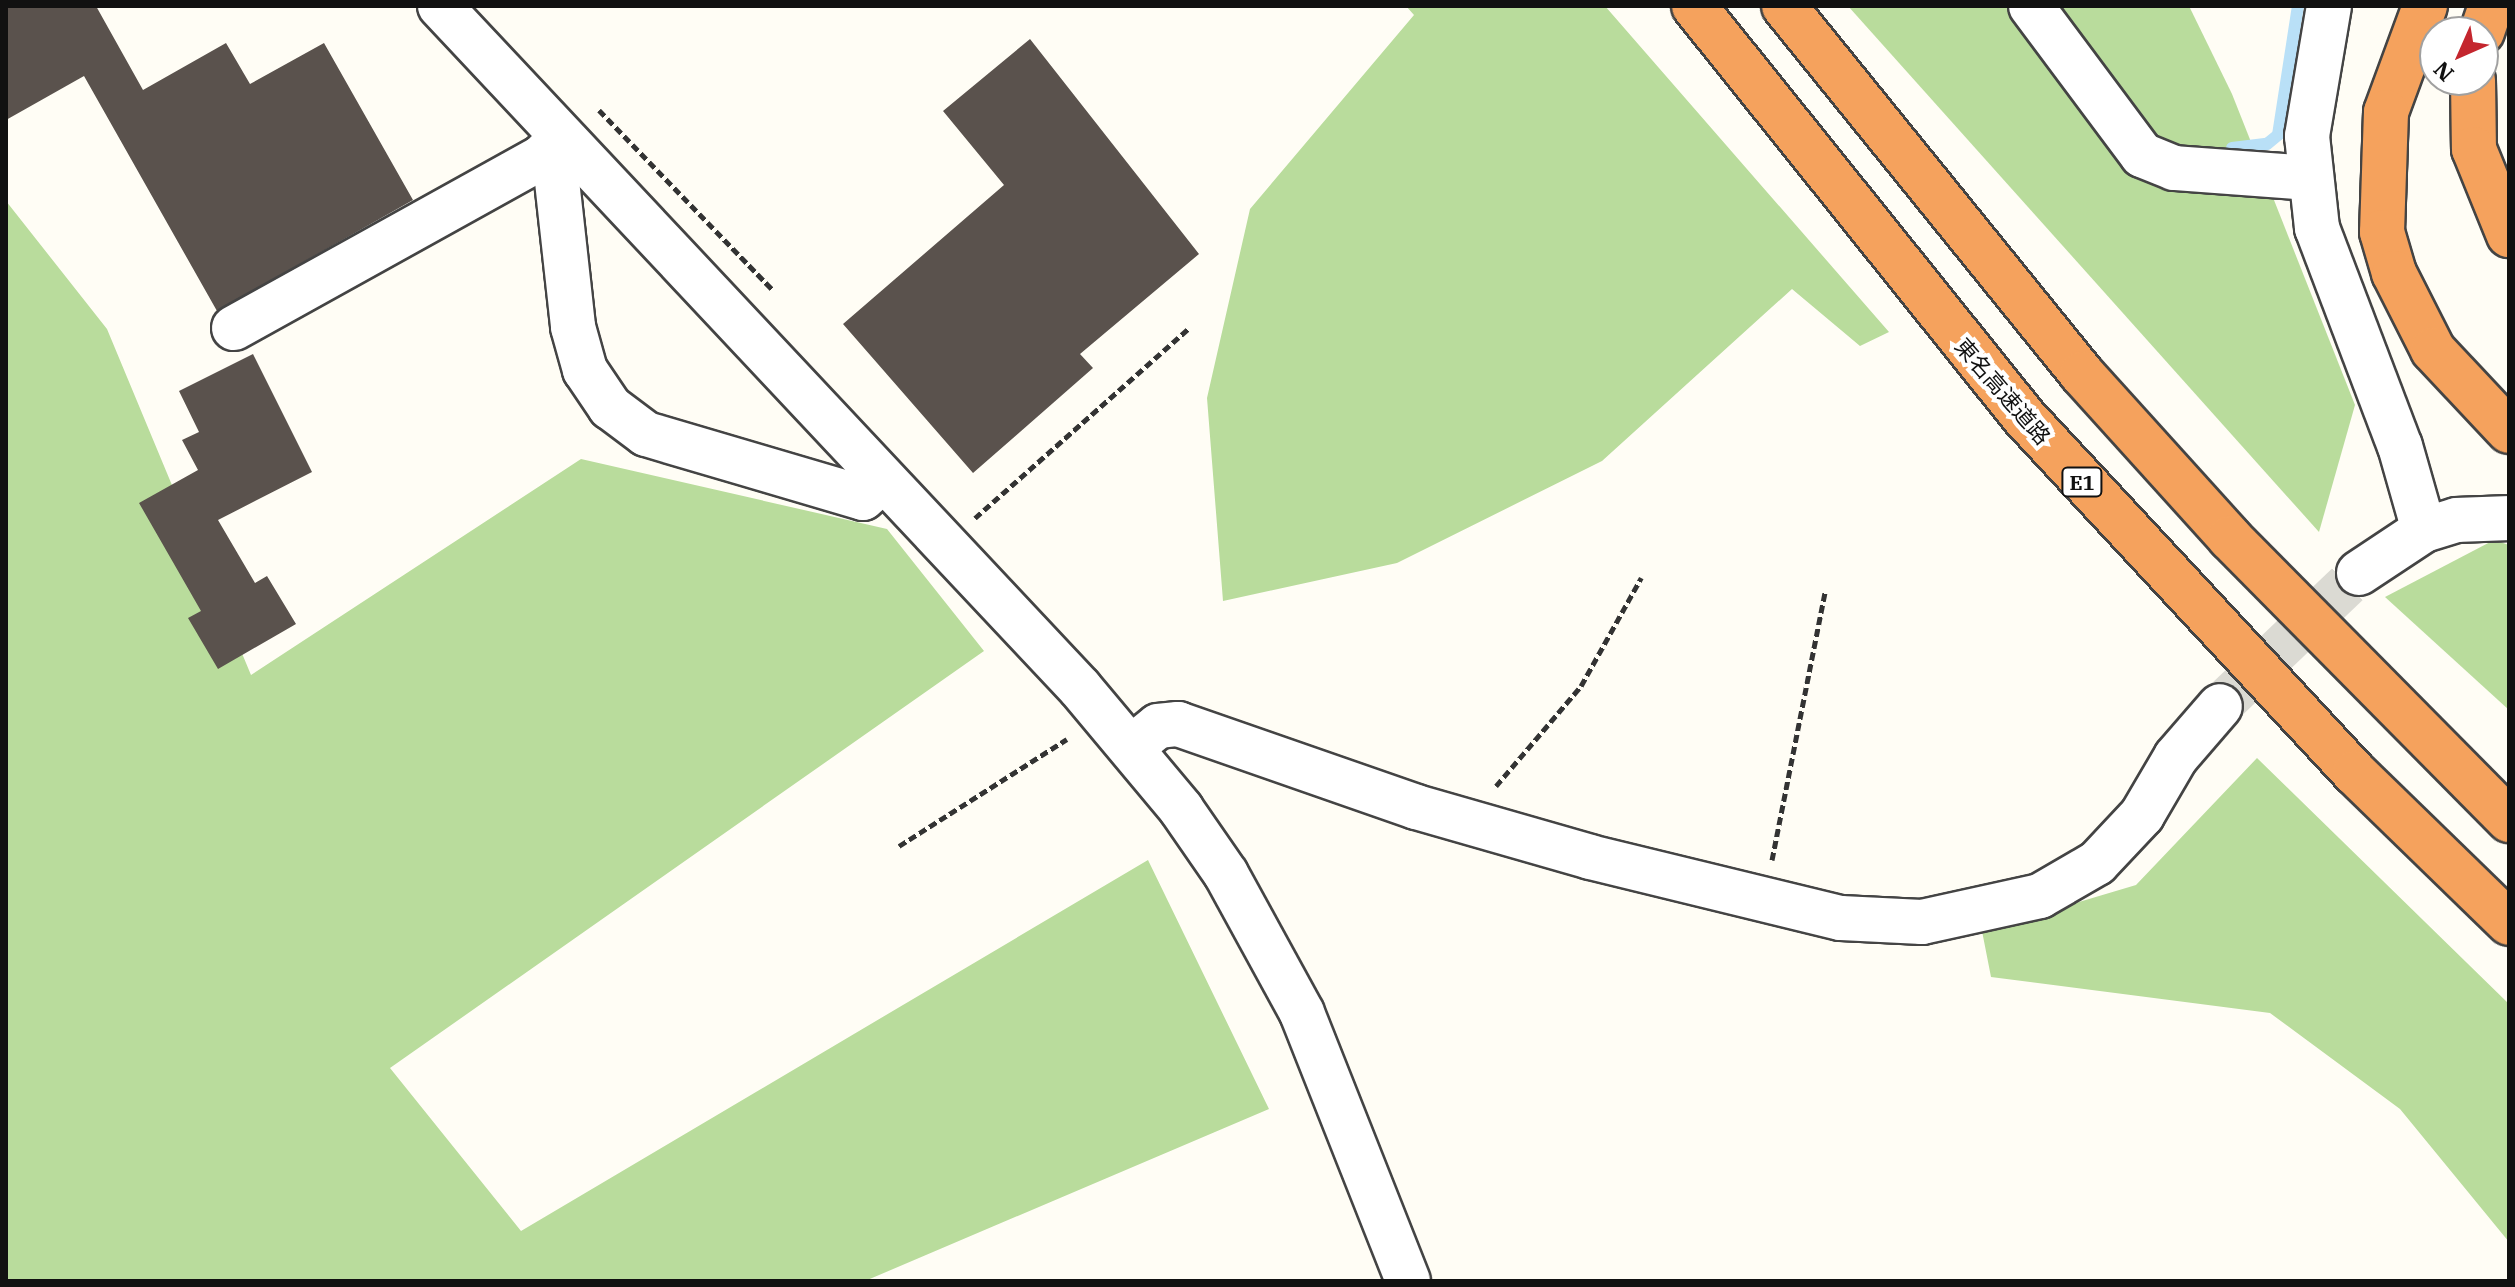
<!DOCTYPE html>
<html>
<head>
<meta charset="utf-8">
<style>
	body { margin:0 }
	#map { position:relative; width:2515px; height:1287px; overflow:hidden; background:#fffdf5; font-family:"IBM Plex Serif","Noto Sans JP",serif }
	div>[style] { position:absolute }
	.forest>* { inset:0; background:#b9dc9c }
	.stream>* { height:12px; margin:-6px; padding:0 6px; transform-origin:6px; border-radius:6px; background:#b9e0f7 }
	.building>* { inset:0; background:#5a524d }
	.minor-tunnel>* { height:44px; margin-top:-22px; transform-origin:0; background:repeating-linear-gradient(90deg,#dbdad3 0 44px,transparent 0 66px) }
	.path>* { height:5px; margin-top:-2.5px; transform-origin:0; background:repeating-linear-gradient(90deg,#333 0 8px,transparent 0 12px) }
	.roads { filter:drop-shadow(2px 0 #444) drop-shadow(-2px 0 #444) drop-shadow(0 2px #444) drop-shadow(0 -2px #444) }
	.minor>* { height:44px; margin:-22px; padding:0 22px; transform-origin:22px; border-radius:22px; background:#fff }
	.highway>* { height:44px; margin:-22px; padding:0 22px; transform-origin:22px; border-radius:22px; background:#f5a25d }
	span { translate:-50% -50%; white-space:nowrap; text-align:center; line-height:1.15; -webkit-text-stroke:8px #fff; paint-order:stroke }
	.shield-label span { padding:2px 6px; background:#fff; border:2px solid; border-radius:6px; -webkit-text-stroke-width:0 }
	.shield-label { font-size:20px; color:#111; font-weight:700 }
	.street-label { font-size:22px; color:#111 }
	.frame { position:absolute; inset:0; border:8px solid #111; pointer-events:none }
	.north { position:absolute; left:2419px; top:16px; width:80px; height:80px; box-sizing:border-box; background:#fff; border:2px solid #a0a0a0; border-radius:50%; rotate:225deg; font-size:22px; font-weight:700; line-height:32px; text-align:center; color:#111 }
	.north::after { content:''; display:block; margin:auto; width:28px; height:36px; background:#c4262e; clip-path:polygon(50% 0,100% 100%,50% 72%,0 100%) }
</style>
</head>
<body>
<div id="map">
	<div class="forest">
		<div style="clip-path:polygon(1406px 6px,1605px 6px,1889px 332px,1860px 346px,1792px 289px,1602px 461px,1397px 563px,1223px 601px,1207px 398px,1250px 209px,1414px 15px)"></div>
		<div style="clip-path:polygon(1848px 6px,2189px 6px,2232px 94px,2355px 405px,2319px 532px)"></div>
		<div style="clip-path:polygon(6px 201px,107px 329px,251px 675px,581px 459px,887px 529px,984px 651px,390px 1068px,521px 1231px,1148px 860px,1269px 1109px,865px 1281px,6px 1281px)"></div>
		<div style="clip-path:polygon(2494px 540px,2509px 545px,2509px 710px,2385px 597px)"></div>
		<div style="clip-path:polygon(2257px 758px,2509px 1004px,2509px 1242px,2400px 1109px,2270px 1013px,1991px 977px,1982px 931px,2136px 885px)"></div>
	</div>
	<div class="stream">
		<div style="left:2232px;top:148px;width:35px;rotate:-7deg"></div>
		<div style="left:2267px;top:144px;width:14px;rotate:-39deg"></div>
		<div style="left:2278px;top:135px;width:131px;rotate:-81.2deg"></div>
	</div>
	<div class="building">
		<div style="clip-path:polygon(6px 6px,96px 6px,143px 90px,226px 43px,250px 84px,324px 43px,413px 200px,217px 311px,84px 76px,6px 120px)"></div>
		<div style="clip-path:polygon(1030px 39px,1199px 254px,1080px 354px,1093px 368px,973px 473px,843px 324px,1004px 185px,943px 111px)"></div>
		<div style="clip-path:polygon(253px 354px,312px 472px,218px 520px,255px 583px,267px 576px,296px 624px,218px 669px,188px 618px,201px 611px,139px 503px,198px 470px,182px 440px,199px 432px,179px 391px)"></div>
	</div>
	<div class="minor-tunnel">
		<div style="left:2220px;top:706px;width:192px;rotate:-43.7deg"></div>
	</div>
	<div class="path">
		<div style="left:599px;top:110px;width:250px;rotate:46deg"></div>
		<div style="left:975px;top:518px;width:285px;rotate:-41.6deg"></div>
		<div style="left:1496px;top:786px;width:131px;rotate:-49.6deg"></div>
		<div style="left:1581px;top:686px;width:124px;rotate:-60.9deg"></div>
		<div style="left:899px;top:846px;width:199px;rotate:-32.5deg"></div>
		<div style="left:1772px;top:860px;width:273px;rotate:-78.8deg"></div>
	</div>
	<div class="roads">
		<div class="minor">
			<div style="left:440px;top:6px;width:935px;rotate:46.82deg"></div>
			<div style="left:1080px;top:688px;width:158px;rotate:50.1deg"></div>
			<div style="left:1181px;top:809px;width:79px;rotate:55.3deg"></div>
			<div style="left:1226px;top:874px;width:158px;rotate:61.3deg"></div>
			<div style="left:1302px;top:1013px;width:288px;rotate:68.4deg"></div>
			<div style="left:2031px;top:6px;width:186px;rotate:53.3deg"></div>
			<div style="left:2142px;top:155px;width:35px;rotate:22deg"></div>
			<div style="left:2174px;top:168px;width:135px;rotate:4.2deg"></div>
			<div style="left:2329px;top:6px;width:132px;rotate:99.6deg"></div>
			<div style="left:2307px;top:136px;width:93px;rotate:83.8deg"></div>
			<div style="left:2317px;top:228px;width:233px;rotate:69.2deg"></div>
			<div style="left:2400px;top:446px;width:87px;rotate:74.1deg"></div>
			<div style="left:542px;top:157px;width:21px;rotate:47deg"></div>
			<div style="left:556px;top:172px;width:156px;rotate:83.7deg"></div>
			<div style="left:573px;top:327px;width:45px;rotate:74.4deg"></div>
			<div style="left:585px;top:370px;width:45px;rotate:56deg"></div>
			<div style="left:610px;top:407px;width:45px;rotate:36.9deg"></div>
			<div style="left:646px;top:434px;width:226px;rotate:16.4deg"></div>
			<div style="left:863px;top:498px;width:27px;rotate:-42deg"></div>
			<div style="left:234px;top:328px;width:352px;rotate:-29deg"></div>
			<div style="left:542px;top:157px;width:27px;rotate:-45deg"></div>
			<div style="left:2359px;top:573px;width:78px;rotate:-33.5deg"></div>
			<div style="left:2424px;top:530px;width:34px;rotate:-17deg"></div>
			<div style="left:2457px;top:520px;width:52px;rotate:-2.2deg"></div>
			<div style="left:1132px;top:747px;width:33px;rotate:-39deg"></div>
			<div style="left:1158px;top:726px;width:20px;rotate:-6deg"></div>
			<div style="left:1178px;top:724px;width:252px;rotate:19.2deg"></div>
			<div style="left:1416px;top:807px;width:181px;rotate:16deg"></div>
			<div style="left:1590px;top:857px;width:258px;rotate:13.7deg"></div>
			<div style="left:1841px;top:918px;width:81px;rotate:2.8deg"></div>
			<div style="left:1922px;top:922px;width:121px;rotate:-12.4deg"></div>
			<div style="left:2040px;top:896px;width:66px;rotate:-30.1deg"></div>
			<div style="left:2097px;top:863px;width:66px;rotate:-46.8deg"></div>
			<div style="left:2142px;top:815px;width:67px;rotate:-59.6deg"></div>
			<div style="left:2176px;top:757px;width:67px;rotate:-49.2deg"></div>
		</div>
		<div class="highway">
			<div style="left:1694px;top:6px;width:527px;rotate:51.24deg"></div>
			<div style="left:2024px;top:417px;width:486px;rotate:47.1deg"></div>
			<div style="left:2355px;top:773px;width:215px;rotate:44.2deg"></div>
			<div style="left:1784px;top:6px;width:474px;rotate:51deg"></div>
			<div style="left:2082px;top:374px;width:221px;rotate:47.9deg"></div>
			<div style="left:2230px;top:538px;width:397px;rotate:45.3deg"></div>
			<div style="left:2425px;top:6px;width:113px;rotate:110.2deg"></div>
			<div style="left:2386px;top:112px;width:120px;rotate:91.9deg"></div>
			<div style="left:2382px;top:232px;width:43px;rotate:73.7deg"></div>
			<div style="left:2394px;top:273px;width:86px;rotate:63.1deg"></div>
			<div style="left:2433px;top:350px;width:111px;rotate:46.8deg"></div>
			<div style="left:2482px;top:32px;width:28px;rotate:-71deg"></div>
			<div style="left:2473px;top:80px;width:69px;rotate:89.2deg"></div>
			<div style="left:2474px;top:149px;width:93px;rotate:67.9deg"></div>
		</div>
	</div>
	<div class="shield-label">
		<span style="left:2082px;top:482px">E1</span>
	</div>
	<div class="street-label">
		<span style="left:2003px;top:391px;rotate:49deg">東名高速道路</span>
	</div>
	<div class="frame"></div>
	<div class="north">N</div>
</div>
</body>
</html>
